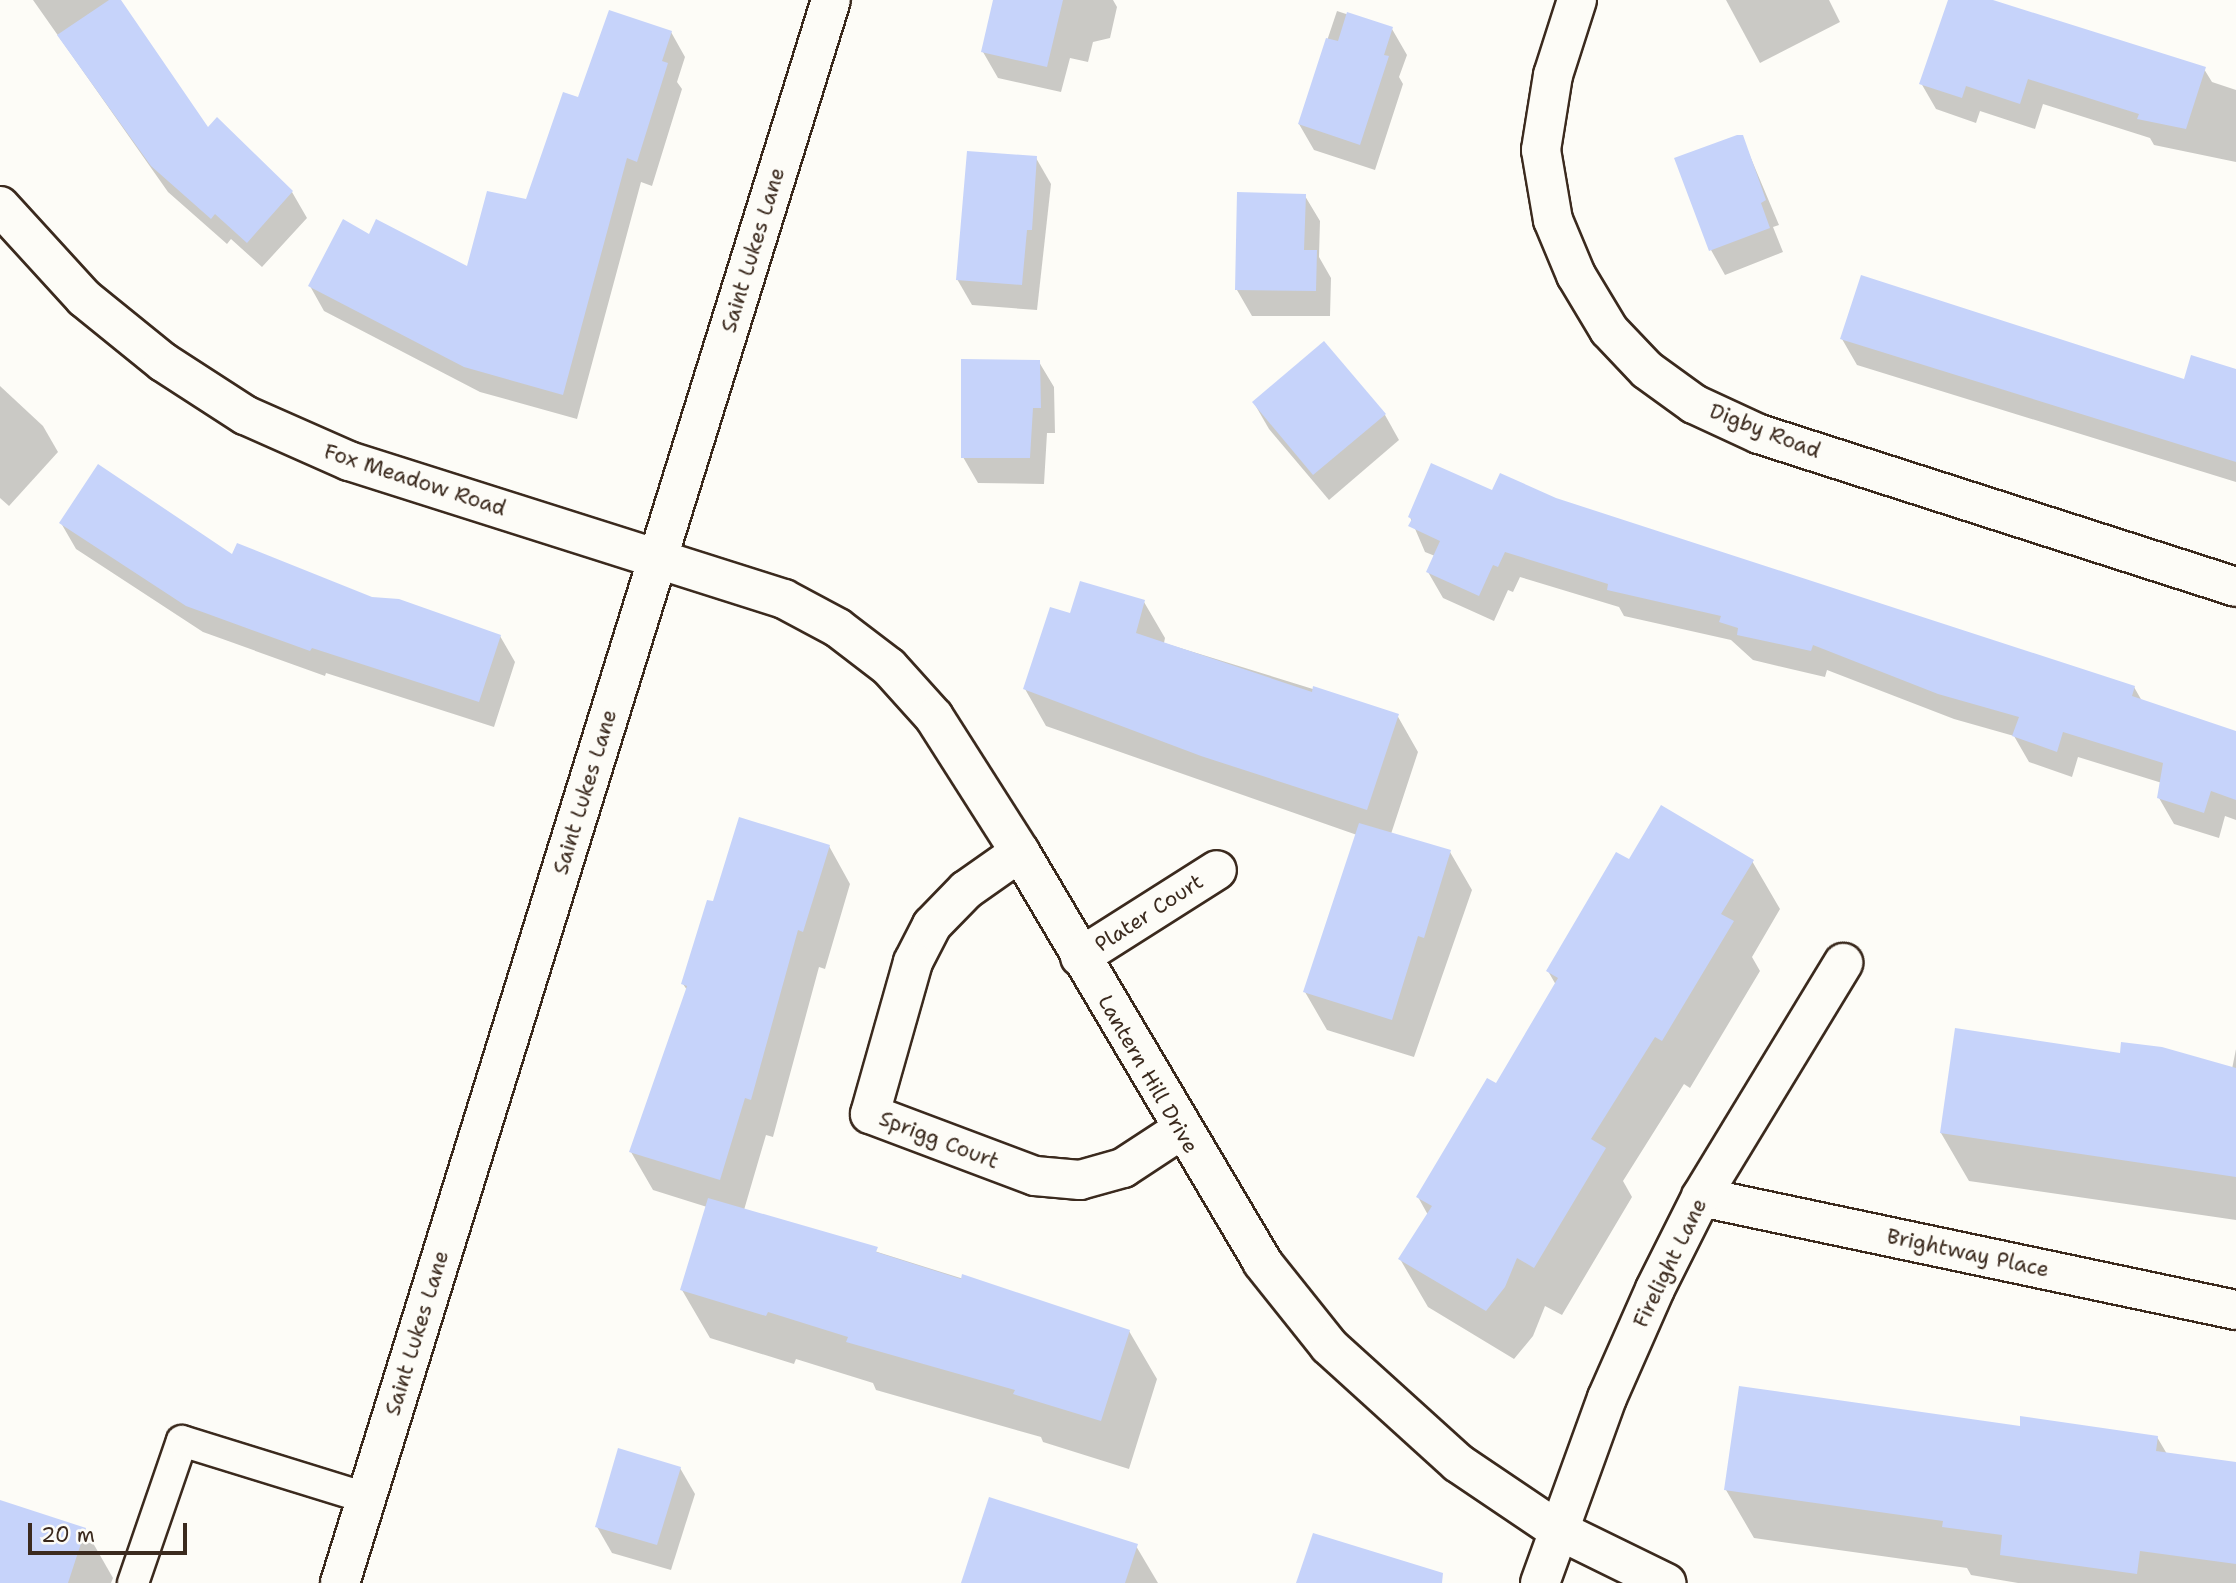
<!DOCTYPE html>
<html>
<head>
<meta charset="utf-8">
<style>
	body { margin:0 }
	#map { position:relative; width:2236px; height:1583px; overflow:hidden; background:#fdfcf7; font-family:"Shantell Sans",sans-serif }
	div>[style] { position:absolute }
	.shadow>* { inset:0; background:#0003 }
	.building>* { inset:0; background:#c6d3fa }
	.roads { filter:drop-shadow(2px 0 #3b2a1e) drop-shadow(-2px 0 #3b2a1e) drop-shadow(0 2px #3b2a1e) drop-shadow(0 -2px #3b2a1e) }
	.lane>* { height:30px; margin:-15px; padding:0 15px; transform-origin:15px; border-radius:15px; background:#fdfcf7 }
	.street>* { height:38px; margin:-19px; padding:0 19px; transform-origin:19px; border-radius:19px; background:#fdfcf7 }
	.secondary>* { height:38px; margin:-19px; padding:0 19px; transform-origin:19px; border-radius:19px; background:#fdfcf7 }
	span { translate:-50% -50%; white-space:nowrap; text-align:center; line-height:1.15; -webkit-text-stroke:6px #fdfcf7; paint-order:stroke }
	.street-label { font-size:21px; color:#3b2a1e }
	.scale { position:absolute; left:28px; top:1523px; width:159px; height:32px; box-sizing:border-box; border:4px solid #3b2a1e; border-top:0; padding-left:9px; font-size:21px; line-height:24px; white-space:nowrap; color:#3b2a1e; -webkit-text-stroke:5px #fdfcf7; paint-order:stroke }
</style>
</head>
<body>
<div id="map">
	<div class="shadow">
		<div style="clip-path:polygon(33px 0,119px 0,207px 130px,292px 192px,307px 218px,262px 267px,231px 239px,227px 244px,168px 192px)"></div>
		<div style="clip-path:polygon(995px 0,1113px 0,1117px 7px,1110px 38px,1093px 42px,1088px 62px,1070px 58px,1061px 92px,998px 78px,983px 52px)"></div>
		<div style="clip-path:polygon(1726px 0,1829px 0,1840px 22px,1760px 63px)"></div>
		<div style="clip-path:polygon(1950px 0,1989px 0,2204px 69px,2212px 82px,2236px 90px,2236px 162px,2154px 145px,2150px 138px,2043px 104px,2035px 129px,1980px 111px,1976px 123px,1936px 109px,1921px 83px)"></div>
		<div style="clip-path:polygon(1337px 11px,1392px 29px,1407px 55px,1399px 77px,1403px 84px,1375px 170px,1314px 150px,1299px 124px)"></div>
		<div style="clip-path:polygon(671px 32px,685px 57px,677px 82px,682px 89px,652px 186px,641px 182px,577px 419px,480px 392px,324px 311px,310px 286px,370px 236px,469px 269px,527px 201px,579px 99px)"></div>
		<div style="clip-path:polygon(1742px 137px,1779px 225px,1773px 227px,1783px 252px,1725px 275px,1711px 250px)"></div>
		<div style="clip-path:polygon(1036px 158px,1051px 184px,1037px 310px,972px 305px,957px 279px)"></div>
		<div style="clip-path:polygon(1305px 196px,1320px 221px,1319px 257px,1331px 278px,1330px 316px,1252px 316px,1237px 290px)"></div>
		<div style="clip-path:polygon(1842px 339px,2185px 381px,2236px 371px,2236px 482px,1857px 365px)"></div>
		<div style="clip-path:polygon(1039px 362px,1054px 387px,1055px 433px,1047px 433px,1044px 484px,978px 483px,963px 457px)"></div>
		<div style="clip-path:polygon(0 386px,43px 426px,58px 452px,9px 506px,0 498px)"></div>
		<div style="clip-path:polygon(1254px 403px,1385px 415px,1399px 440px,1329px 500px,1269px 429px)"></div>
		<div style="clip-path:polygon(1493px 493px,1555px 500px,2134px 687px,2142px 701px,2236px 733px,2236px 820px,2225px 816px,2219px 838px,2174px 824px,2159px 798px,2162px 783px,2078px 757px,2072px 777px,2029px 762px,2014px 736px,1954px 719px,1827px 670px,1825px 677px,1753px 660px,1731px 640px,1624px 616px,1619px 607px,1520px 577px,1513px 592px,1508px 590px,1494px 621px,1443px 598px,1428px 572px,1435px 556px,1425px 552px,1410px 517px)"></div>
		<div style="clip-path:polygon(61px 523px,233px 556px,500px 636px,515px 662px,494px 727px,326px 673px,325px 676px,203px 632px,76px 549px)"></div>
		<div style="clip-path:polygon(1144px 602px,1165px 638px,1164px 643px,1397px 715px,1418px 752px,1391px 834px,1450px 852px,1472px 890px,1414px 1057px,1327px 1030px,1305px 992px,1357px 835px,1046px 726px,1025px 689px,1071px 615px)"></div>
		<div style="clip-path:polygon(829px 846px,850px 884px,825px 969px,819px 967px,773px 1137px,766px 1135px,744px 1210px,1129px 1331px,1157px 1379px,1129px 1469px,1043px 1442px,1041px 1437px,876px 1390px,873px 1383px,796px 1359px,794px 1364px,710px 1338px,682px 1290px,707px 1207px,653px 1190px,631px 1152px,687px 990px,683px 984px,714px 904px)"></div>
		<div style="clip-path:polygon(1752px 861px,1780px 909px,1752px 957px,1760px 971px,1690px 1088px,1684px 1084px,1623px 1181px,1632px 1197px,1562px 1315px,1545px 1306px,1533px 1336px,1514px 1359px,1428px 1307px,1400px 1259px,1428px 1215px,1418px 1197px,1497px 1085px,1556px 985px,1548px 971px,1630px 862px)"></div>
		<div style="clip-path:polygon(2236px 1049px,2236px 1220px,1969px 1181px,1941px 1133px,2122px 1055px,2232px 1069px)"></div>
		<div style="clip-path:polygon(2157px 1437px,2167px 1454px,2236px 1464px,2236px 1583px,2018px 1583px,1971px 1575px,1967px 1568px,1754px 1538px,1726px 1490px)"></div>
		<div style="clip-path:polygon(680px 1468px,695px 1494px,671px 1570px,612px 1553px,597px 1527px)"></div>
		<div style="clip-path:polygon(0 1502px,85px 1529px,113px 1578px,111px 1583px,0 1583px)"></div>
		<div style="clip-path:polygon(1136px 1546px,1158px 1583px,966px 1583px)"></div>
	</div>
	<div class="building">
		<div style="clip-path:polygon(109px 0,121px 0,208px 127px,217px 117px,293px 191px,247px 243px,215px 214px,211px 219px,151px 166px,57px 35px)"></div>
		<div style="clip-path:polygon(993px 0,1063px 0,1047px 67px,981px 52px)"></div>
		<div style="clip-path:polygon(1948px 0,1993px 0,2206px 67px,2186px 129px,2137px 119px,2139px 114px,2028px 79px,2020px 104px,1966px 86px,1962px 98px,1919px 84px)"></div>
		<div style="clip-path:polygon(609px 10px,672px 31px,662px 61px,668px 63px,637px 162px,627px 158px,563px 395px,464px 367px,308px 286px,343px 219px,369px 234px,376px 219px,467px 266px,487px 191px,526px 199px,563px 92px,578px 97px)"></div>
		<div style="clip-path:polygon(1347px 12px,1393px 27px,1384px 55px,1389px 56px,1360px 145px,1298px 124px,1326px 38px,1338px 41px)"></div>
		<div style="clip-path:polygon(1737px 135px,1743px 135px,1766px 200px,1761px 203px,1770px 228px,1709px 251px,1674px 158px)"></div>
		<div style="clip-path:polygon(967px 151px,1037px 156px,1032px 230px,1027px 230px,1022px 285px,956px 280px)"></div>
		<div style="clip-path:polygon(1237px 192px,1306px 194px,1304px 250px,1317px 250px,1316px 291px,1235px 290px)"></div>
		<div style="clip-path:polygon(1861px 275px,2184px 379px,2191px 355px,2236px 369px,2236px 462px,1840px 339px)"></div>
		<div style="clip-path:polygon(1324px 341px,1386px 414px,1313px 475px,1252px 402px)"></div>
		<div style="clip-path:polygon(961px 359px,1040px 360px,1041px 408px,1033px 408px,1030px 458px,961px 458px)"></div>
		<div style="clip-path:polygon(1431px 463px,1492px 490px,1500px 473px,1556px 498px,2135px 686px,2132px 696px,2236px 731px,2236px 800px,2211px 791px,2204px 813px,2157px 798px,2163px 763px,2063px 732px,2057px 752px,2012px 736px,2019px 717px,1938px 694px,1813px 645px,1811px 651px,1737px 635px,1738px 628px,1719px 622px,1721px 616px,1607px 590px,1608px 584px,1505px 552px,1498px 567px,1493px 565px,1479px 596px,1426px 572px,1440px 541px,1408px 526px,1412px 519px,1408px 517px)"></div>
		<div style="clip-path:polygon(98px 464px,232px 554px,237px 543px,372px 597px,399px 599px,501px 635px,479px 702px,312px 648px,310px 651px,186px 606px,59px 523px)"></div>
		<div style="clip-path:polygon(1080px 581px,1145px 600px,1136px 633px,1312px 692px,1313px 686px,1399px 714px,1367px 810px,1201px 756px,1023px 689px,1050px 607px,1070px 613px)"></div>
		<div style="clip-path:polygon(1661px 805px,1754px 860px,1721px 914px,1734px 921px,1662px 1041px,1655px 1037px,1591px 1139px,1606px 1148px,1534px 1268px,1517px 1258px,1505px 1287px,1486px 1311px,1398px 1259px,1432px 1206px,1416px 1197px,1487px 1078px,1496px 1083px,1558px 978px,1546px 971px,1616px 852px,1629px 859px)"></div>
		<div style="clip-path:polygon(739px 817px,830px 845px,803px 932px,798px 930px,751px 1100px,745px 1098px,720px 1180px,629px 1152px,687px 986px,681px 984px,707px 900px,713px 901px)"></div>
		<div style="clip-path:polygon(1359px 823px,1451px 850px,1424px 938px,1418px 936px,1392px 1020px,1303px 992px)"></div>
		<div style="clip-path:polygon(1955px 1028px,2120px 1053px,2121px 1042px,2162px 1047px,2236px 1068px,2236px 1177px,1940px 1133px)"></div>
		<div style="clip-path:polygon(708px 1198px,878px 1247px,876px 1252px,961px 1279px,962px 1274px,1130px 1330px,1101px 1421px,1013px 1394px,1015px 1390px,846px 1342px,848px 1337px,768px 1312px,766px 1316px,680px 1290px)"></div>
		<div style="clip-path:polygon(1739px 1386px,2020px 1426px,2020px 1416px,2158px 1436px,2156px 1451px,2236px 1462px,2236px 1564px,2140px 1551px,2137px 1574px,2000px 1555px,2002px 1535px,1942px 1527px,1943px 1521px,1724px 1490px)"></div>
		<div style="clip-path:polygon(618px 1448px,681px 1467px,657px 1545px,595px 1527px)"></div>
		<div style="clip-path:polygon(989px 1497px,1138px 1544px,1125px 1583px,961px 1583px)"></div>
		<div style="clip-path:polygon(0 1500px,86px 1528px,68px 1583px,0 1583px)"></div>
		<div style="clip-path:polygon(1313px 1533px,1443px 1573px,1442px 1583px,1296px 1583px)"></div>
	</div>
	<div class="roads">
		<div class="lane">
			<div style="left:133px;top:1583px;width:150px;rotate:-71deg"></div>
			<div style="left:182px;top:1441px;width:193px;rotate:17.2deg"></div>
		</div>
		<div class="street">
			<div style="left:1577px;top:0;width:79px;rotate:107.7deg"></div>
			<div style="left:1553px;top:75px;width:76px;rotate:99.1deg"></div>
			<div style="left:1541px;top:150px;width:71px;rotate:80.3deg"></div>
			<div style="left:1553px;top:220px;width:60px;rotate:67.3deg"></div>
			<div style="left:1576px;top:275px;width:64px;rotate:59deg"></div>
			<div style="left:1609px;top:330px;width:55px;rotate:46.5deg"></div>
			<div style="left:1647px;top:370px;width:58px;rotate:35.9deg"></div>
			<div style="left:1694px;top:404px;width:72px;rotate:24.8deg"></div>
			<div style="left:1759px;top:434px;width:501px;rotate:17.78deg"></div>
			<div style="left:0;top:206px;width:125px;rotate:47.6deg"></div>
			<div style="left:84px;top:298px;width:102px;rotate:39deg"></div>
			<div style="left:163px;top:362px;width:98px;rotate:32.9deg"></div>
			<div style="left:245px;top:415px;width:114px;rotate:23.9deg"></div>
			<div style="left:349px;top:461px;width:456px;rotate:17.6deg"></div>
			<div style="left:784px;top:599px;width:61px;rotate:28.2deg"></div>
			<div style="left:838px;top:628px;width:64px;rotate:37.4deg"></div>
			<div style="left:889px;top:667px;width:67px;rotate:48deg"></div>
			<div style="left:934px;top:717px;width:160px;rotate:57.5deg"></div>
			<div style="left:1020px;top:852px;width:476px;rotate:59.4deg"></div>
			<div style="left:1262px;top:1262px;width:107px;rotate:51.4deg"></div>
			<div style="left:1329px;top:1346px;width:174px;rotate:42.2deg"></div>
			<div style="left:1458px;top:1463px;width:118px;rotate:34deg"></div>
			<div style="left:1556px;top:1529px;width:123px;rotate:26.1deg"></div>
			<div style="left:1020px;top:852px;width:66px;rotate:144.9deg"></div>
			<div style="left:966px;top:890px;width:49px;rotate:134.2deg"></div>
			<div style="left:932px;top:925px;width:42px;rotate:117.2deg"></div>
			<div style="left:913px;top:962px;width:158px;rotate:105.8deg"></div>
			<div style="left:870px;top:1114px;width:176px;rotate:20.6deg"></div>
			<div style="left:1035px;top:1176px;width:45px;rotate:5.1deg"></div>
			<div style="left:1080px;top:1180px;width:45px;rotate:-15.6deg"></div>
			<div style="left:1123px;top:1168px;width:69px;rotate:-33.2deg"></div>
			<div style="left:1080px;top:957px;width:162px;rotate:-32.4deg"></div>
			<div style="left:1701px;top:1197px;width:547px;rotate:11.93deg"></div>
			<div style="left:1540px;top:1583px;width:197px;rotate:-70.1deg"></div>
			<div style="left:1607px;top:1398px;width:119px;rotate:-66.2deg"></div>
			<div style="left:1655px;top:1289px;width:103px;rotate:-63.4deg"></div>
			<div style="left:1701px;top:1197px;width:274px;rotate:-58.7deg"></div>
		</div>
		<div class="secondary">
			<div style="left:340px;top:1583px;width:1657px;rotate:-72.77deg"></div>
		</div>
	</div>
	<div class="street-label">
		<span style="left:753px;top:250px;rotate:-73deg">Saint Lukes Lane</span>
		<span style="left:1765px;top:431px;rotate:21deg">Digby Road</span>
		<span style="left:415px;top:480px;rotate:18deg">Fox Meadow Road</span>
		<span style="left:585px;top:792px;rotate:-73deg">Saint Lukes Lane</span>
		<span style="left:1149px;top:913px;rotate:-33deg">Plater Court</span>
		<span style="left:1148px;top:1074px;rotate:60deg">Lantern Hill Drive</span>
		<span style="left:939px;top:1140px;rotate:21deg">Sprigg Court</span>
		<span style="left:1968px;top:1253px;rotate:12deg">Brightway Place</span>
		<span style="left:1670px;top:1263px;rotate:-64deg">Firelight Lane</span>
		<span style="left:417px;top:1333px;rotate:-73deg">Saint Lukes Lane</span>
	</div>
	<div class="scale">20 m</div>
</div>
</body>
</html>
